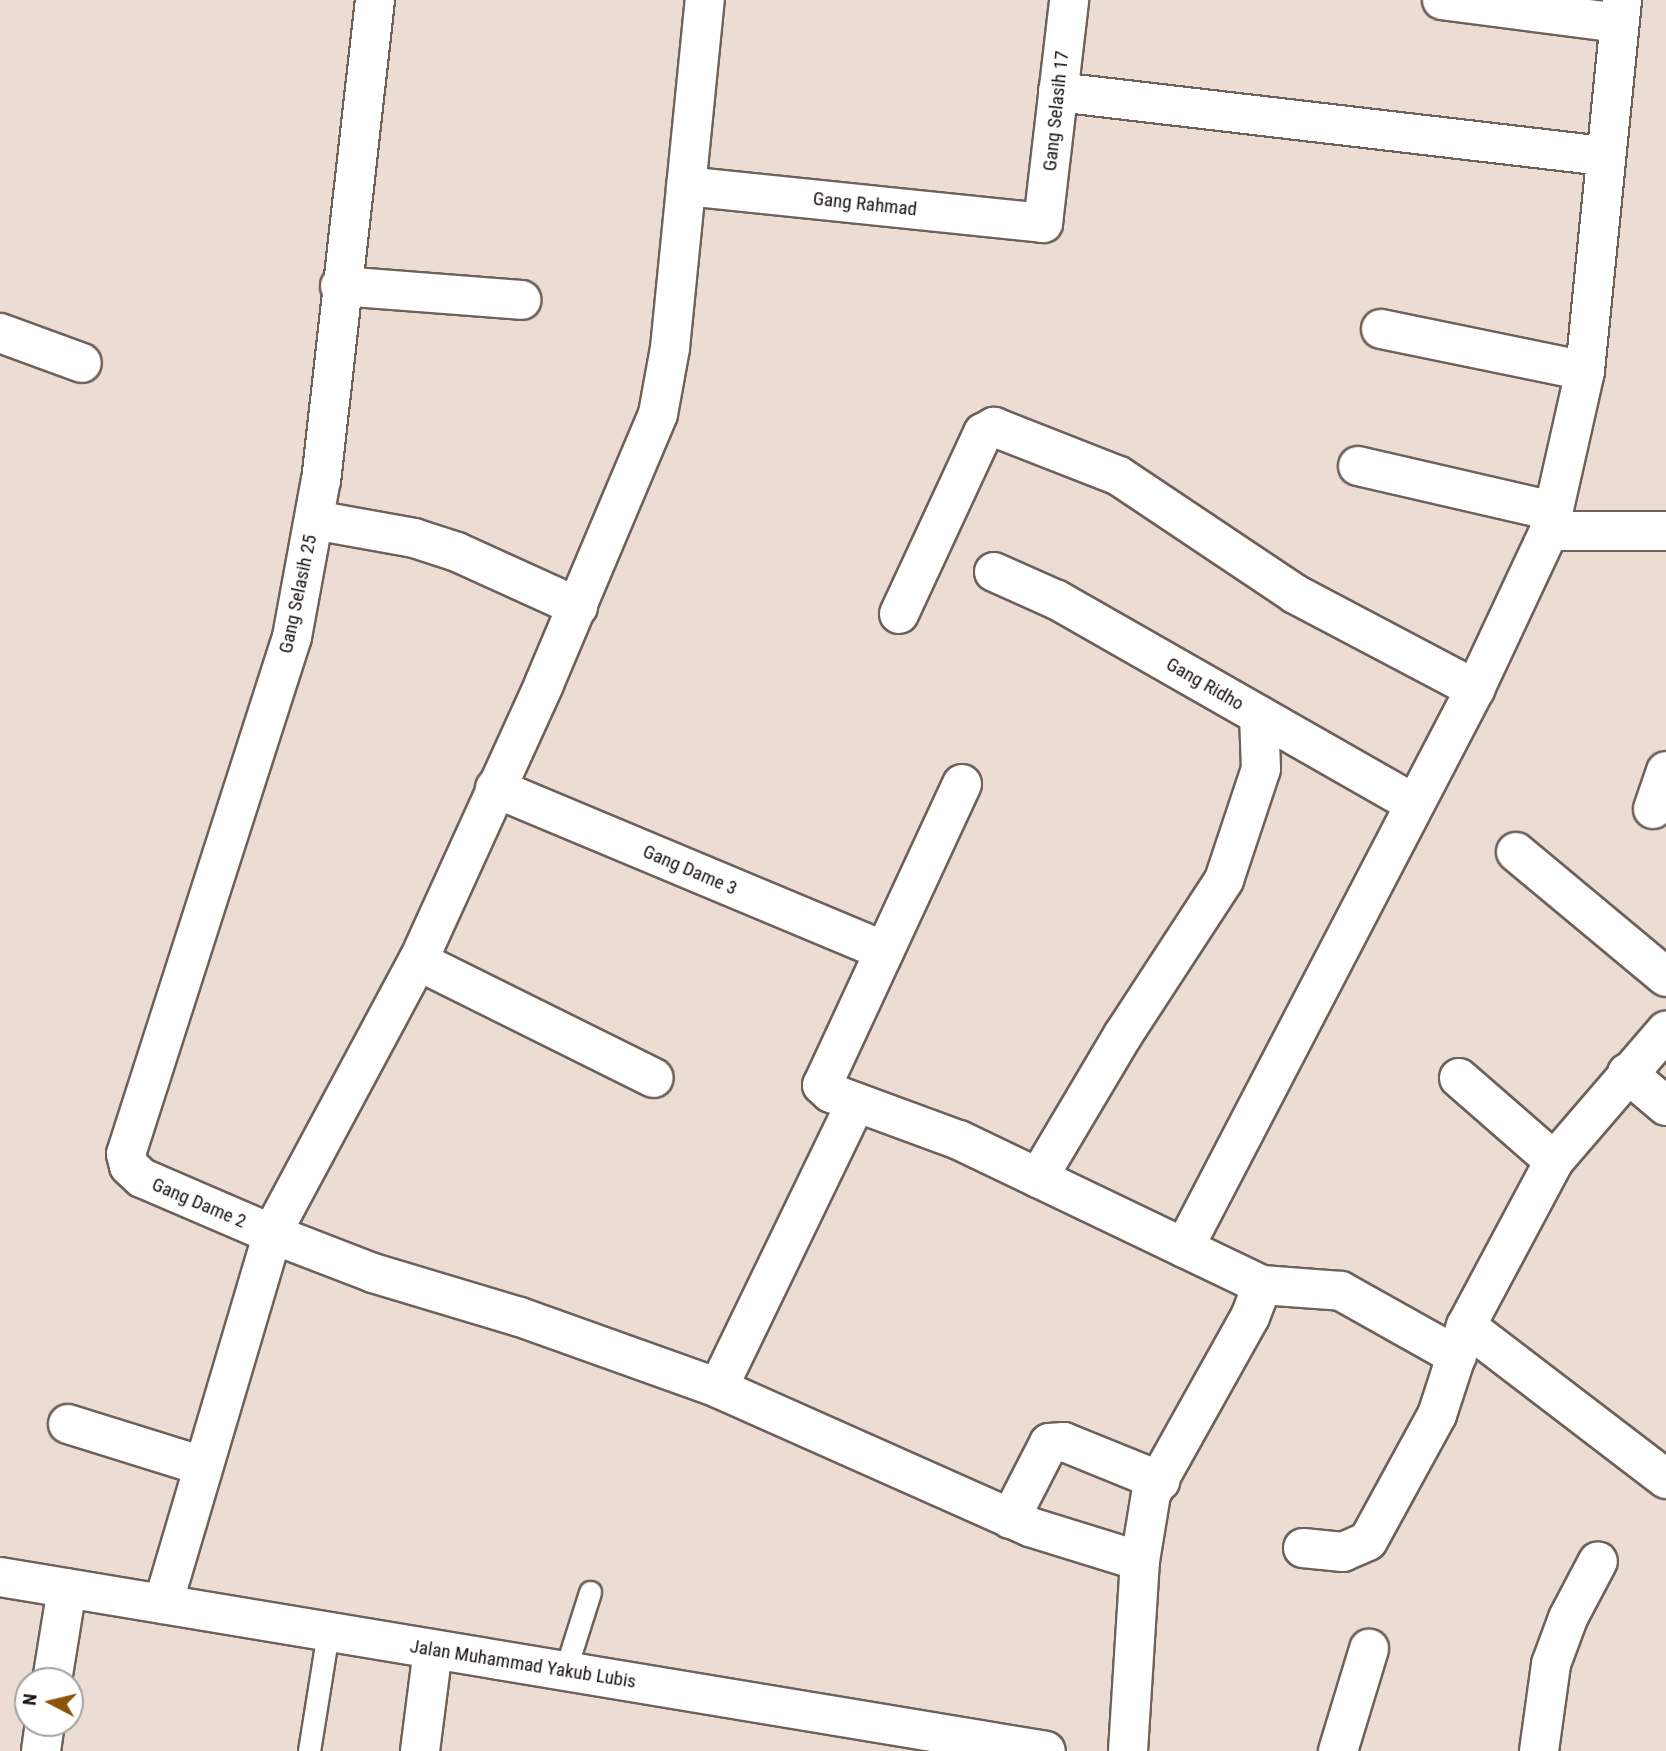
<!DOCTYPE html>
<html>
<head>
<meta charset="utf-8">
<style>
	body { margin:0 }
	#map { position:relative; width:1666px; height:1751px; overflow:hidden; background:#ecddd4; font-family:"Roboto Condensed",sans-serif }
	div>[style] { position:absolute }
	.roads { filter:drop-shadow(2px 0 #6e6159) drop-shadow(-2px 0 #6e6159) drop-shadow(0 2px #6e6159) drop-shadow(0 -2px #6e6159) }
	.service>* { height:21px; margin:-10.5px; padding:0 10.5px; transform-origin:10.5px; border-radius:10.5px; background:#fff }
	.minor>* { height:38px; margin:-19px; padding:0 19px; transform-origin:19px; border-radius:19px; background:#fff }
	.secondary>* { height:38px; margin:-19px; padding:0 19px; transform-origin:19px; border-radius:19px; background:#fff }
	span { translate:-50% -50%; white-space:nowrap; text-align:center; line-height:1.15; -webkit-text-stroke:5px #fff; paint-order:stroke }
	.street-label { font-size:19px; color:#1a1412 }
	.north { position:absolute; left:14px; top:1667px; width:70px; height:70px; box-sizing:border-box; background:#fff; border:2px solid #a3a1a0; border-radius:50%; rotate:277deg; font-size:19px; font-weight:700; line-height:28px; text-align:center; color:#1a1412 }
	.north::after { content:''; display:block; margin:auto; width:24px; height:32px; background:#8d530c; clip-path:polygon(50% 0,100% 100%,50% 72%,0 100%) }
</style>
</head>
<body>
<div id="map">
	<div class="roads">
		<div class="service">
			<div style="left:565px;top:1671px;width:83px;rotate:-72.4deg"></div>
			<div style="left:309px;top:1751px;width:120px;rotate:-80.9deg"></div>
		</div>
		<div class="minor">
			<div style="left:375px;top:0;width:482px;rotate:96.4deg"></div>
			<div style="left:321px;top:479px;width:161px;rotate:100.4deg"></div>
			<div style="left:292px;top:637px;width:543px;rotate:107.8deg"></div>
			<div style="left:126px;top:1154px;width:12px;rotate:76deg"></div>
			<div style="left:129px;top:1166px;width:18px;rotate:43deg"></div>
			<div style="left:142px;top:1178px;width:142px;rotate:23.3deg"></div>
			<div style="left:272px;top:1234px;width:108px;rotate:21.1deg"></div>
			<div style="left:373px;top:1273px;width:153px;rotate:16.7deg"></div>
			<div style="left:520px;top:1317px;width:210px;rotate:19.7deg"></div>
			<div style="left:718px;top:1388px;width:342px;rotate:24deg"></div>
			<div style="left:1030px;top:1527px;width:115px;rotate:17.2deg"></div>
			<div style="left:1442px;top:0;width:178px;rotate:7.4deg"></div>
			<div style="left:1622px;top:0;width:373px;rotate:95.7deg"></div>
			<div style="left:1585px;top:371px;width:164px;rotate:102.7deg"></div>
			<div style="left:1549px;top:531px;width:117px"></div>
			<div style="left:1058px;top:92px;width:550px;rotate:6.69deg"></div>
			<div style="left:686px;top:186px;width:359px;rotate:5.9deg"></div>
			<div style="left:1043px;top:223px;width:225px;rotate:-83.3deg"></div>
			<div style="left:340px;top:286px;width:182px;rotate:4.4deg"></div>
			<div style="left:1381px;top:329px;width:208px;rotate:11.6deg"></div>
			<div style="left:0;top:333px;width:87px;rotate:20.1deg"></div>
			<div style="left:1358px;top:466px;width:200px;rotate:13deg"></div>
			<div style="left:314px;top:520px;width:102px;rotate:10.2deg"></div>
			<div style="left:414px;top:538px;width:45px;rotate:18deg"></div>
			<div style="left:457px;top:552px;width:133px;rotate:24.4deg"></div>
			<div style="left:994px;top:572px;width:69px;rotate:24deg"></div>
			<div style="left:1057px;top:600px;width:410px;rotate:29.7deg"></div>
			<div style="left:899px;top:614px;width:200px;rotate:-65.1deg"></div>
			<div style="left:983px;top:433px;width:13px;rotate:-29deg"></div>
			<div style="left:994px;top:427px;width:134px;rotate:21.4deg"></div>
			<div style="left:1119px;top:476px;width:212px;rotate:33.8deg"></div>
			<div style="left:1295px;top:594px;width:204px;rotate:27.8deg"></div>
			<div style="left:962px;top:784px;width:332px;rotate:114.9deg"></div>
			<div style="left:822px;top:1085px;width:12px;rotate:42deg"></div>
			<div style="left:831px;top:1093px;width:136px;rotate:20.2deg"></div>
			<div style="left:959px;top:1140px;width:336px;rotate:25.6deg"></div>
			<div style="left:1262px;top:1285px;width:79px;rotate:4.3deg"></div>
			<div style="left:1341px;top:1291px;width:133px;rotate:29.3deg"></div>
			<div style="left:495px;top:788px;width:422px;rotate:22.7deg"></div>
			<div style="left:1653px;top:809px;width:40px;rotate:-71.1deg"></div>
			<div style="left:1516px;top:852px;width:195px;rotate:39.8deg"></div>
			<div style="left:418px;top:961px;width:263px;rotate:26.4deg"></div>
			<div style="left:1627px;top:1073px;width:51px;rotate:40.2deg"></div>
			<div style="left:1459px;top:1078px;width:126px;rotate:41.1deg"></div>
			<div style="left:1038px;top:1178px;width:166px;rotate:-59.3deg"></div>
			<div style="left:1123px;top:1035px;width:185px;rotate:-56.9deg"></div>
			<div style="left:1224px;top:880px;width:117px;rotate:-71.6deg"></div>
			<div style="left:1261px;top:769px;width:54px;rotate:-92.1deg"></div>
			<div style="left:1184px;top:1248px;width:630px;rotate:-62.5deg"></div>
			<div style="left:1475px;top:689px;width:174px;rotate:-64.9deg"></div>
			<div style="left:1466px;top:1326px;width:252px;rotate:37.4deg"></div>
			<div style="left:718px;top:1388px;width:317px;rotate:-64.2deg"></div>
			<div style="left:68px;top:1424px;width:141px;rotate:17.3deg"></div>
			<div style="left:1010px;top:1519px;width:85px;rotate:-62.8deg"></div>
			<div style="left:1049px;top:1443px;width:15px;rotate:-4deg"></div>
			<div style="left:1064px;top:1442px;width:104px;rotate:22.1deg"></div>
			<div style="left:1303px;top:1548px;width:40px;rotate:5.7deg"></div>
			<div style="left:1343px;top:1552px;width:27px;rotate:-24deg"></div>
			<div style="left:1368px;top:1541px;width:144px;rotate:-61.3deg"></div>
			<div style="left:1437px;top:1415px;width:94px;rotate:-72deg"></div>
			<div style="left:1466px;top:1326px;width:187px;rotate:-61.9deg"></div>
			<div style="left:1554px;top:1161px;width:172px;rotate:-49.3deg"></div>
			<div style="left:163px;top:1604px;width:391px;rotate:-73.5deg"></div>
			<div style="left:274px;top:1229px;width:304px;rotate:-61.8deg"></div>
			<div style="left:418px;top:961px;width:304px;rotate:-65.5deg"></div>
			<div style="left:544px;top:684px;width:293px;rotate:-67.1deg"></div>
			<div style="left:658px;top:414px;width:67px;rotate:-79.7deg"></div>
			<div style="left:670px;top:348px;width:350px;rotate:-84.3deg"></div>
			<div style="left:52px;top:1681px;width:94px;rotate:-80.8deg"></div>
			<div style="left:41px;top:1751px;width:28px;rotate:-82deg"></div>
			<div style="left:420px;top:1751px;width:102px;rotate:-82.7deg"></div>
			<div style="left:1128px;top:1751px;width:190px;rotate:-86.4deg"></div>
			<div style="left:1140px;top:1561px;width:68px;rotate:-80.7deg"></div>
			<div style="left:1151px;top:1494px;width:203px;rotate:-60.8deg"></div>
			<div style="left:1250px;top:1317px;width:34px;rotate:-69deg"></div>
			<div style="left:1338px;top:1751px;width:107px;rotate:-73.1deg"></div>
			<div style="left:1539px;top:1751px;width:88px;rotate:-82.1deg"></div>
			<div style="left:1551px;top:1664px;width:49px;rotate:-69.7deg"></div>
			<div style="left:1568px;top:1618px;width:64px;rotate:-62.2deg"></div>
		</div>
		<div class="secondary">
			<div style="left:0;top:1577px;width:1060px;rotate:9.44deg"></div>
		</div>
	</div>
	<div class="street-label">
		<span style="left:1056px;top:111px;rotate:-84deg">Gang Selasih 17</span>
		<span style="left:865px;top:204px;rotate:6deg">Gang Rahmad</span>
		<span style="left:298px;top:594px;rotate:-78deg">Gang Selasih 25</span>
		<span style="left:1205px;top:684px;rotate:30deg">Gang Ridho</span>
		<span style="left:690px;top:870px;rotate:23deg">Gang Dame 3</span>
		<span style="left:199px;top:1203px;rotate:23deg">Gang Dame 2</span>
		<span style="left:523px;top:1664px;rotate:9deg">Jalan Muhammad Yakub Lubis</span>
	</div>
	<div class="north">N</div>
</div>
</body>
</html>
